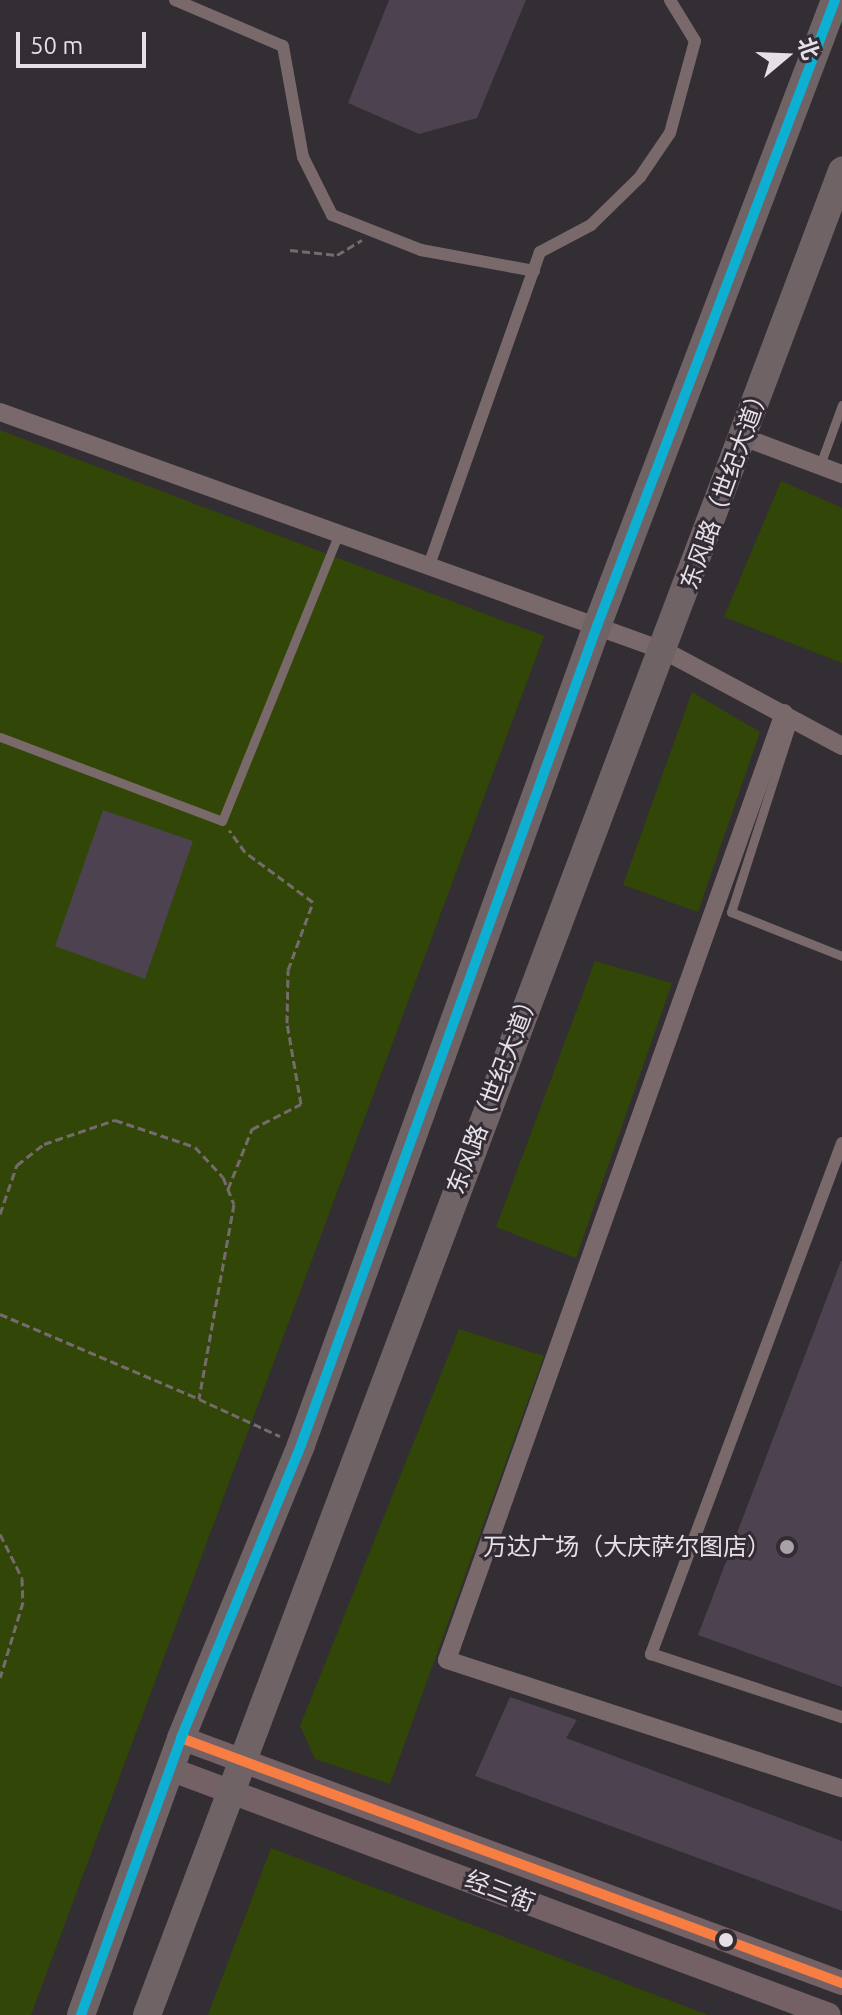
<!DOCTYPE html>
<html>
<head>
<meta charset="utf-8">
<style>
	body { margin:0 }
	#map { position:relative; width:842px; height:2015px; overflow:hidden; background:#322e33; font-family:Ubuntu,"Noto Sans SC",sans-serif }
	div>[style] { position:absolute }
	.green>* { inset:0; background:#324607 }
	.building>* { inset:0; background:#4d4250 }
	.path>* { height:3px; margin-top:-1.5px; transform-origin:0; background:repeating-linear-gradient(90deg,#756a6c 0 8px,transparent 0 12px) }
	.service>* { height:9px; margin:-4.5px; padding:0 4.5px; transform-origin:4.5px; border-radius:4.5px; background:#7a696b }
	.pedestrian>* { height:12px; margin:-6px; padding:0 6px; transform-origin:6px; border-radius:6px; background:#7a696b }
	.minor>* { height:18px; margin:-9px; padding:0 9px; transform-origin:9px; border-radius:9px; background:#7a696b }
	.secondary>* { height:24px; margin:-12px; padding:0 12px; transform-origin:12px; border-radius:12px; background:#736165 }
	.trunk>* { height:28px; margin:-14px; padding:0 14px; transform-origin:14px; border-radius:14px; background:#706366 }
	.bus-1>* { height:10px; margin:-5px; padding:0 5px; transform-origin:5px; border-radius:5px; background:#f77d43 }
	.bus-2>* { height:10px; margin:-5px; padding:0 5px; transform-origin:5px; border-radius:5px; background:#0dafd3 }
	.dots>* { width:22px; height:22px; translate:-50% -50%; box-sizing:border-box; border:4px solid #332c35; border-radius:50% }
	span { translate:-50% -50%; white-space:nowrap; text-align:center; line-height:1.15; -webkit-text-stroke:6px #332c35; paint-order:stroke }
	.street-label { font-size:24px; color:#e4e0e6 }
	.poi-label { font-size:24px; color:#e4e0e6 }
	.right { translate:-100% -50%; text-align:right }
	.north { position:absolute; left:746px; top:16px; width:80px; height:80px; -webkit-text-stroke:6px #332c35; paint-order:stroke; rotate:71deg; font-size:22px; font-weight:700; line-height:32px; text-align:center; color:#e4e0e6 }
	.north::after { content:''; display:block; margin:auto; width:28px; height:36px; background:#e4e0e6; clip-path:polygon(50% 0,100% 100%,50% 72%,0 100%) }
	.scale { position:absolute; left:16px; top:32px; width:130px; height:36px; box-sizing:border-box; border:4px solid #e4e0e6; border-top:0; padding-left:10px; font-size:24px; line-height:28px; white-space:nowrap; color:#e4e0e6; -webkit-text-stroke:6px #332c35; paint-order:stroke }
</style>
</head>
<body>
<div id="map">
	<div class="green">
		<div style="clip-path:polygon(0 430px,544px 636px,31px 2015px,0 2015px)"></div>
		<div style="clip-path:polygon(781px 481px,842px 508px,842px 663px,724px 617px)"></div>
		<div style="clip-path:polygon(692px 692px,760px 732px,698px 912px,623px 885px)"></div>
		<div style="clip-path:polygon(595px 961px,672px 983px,576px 1258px,496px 1227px)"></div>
		<div style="clip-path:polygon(459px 1329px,544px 1356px,390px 1784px,315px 1759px,300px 1726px)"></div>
		<div style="clip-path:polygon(271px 1848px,708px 2015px,208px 2015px)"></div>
	</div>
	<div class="building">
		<div style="clip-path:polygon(389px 0,526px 0,477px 118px,419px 134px,348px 103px)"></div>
		<div style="clip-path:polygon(103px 810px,193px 841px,145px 979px,55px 946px)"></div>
		<div style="clip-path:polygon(841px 1261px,842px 1261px,842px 1687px,698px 1635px)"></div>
		<div style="clip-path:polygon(510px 1697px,577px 1720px,566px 1738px,842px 1841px,842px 1911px,475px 1776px)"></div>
	</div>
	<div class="path">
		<div style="left:290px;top:250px;width:47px;rotate:6.1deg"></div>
		<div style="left:337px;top:255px;width:29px;rotate:-31deg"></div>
		<div style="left:228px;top:1189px;width:65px;rotate:-68.2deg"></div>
		<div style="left:252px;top:1129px;width:55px;rotate:-27deg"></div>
		<div style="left:301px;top:1104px;width:82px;rotate:-99.8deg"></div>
		<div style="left:287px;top:1023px;width:53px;rotate:-88.9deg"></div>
		<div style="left:288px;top:970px;width:72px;rotate:-69.8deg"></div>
		<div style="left:313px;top:902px;width:84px;rotate:-143.7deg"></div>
		<div style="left:245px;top:852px;width:27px;rotate:-126deg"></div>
		<div style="left:0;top:1214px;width:52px;rotate:-70.9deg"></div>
		<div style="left:17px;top:1165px;width:34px;rotate:-38deg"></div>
		<div style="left:44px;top:1144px;width:75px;rotate:-18.7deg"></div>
		<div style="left:115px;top:1120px;width:84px;rotate:18.6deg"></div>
		<div style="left:195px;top:1147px;width:41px;rotate:47deg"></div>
		<div style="left:223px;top:1177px;width:29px;rotate:68deg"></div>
		<div style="left:234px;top:1204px;width:198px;rotate:100.2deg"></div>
		<div style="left:199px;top:1399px;width:89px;rotate:24.6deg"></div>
		<div style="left:0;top:1314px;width:216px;rotate:23.1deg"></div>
		<div style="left:0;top:1534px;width:49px;rotate:63.4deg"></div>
		<div style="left:22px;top:1578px;width:24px;rotate:88deg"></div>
		<div style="left:23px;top:1602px;width:79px;rotate:106.8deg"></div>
	</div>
	<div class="service">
		<div style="left:820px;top:465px;width:64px;rotate:-69.9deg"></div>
		<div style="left:793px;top:719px;width:203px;rotate:107.8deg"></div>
		<div style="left:731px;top:912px;width:119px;rotate:21.6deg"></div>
		<div style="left:0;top:737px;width:237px;rotate:20.7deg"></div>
		<div style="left:222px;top:821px;width:308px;rotate:-67.9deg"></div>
	</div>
	<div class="pedestrian">
		<div style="left:175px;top:0;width:117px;rotate:23.1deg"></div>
		<div style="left:283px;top:46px;width:113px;rotate:79.8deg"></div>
		<div style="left:303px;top:157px;width:65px;rotate:63.4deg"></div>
		<div style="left:332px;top:215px;width:96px;rotate:21.5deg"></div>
		<div style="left:421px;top:250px;width:115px;rotate:10.5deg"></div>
		<div style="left:428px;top:568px;width:335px;rotate:-70.5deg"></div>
		<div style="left:540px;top:252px;width:58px;rotate:-27.9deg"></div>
		<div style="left:591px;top:225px;width:69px;rotate:-44.4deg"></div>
		<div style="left:640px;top:177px;width:53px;rotate:-55.7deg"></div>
		<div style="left:670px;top:133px;width:95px;rotate:-74.8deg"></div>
		<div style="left:695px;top:41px;width:48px;rotate:-121.4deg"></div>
		<div style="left:842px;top:1143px;width:546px;rotate:110.49deg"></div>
		<div style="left:651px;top:1654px;width:201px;rotate:18.3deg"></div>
	</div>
	<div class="minor">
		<div style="left:0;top:412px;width:707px;rotate:19.77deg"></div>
		<div style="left:665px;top:651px;width:201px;rotate:28.2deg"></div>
		<div style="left:743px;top:437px;width:106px;rotate:20.5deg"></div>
		<div style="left:784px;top:713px;width:1005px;rotate:109.59deg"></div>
		<div style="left:447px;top:1660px;width:415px;rotate:18deg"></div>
	</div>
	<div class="secondary">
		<div style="left:181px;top:1738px;width:705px;rotate:20.34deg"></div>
		<div style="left:170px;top:1769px;width:703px;rotate:20.47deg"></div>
	</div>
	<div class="trunk">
		<div style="left:81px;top:2015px;width:294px;rotate:-70.1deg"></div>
		<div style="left:181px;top:1738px;width:317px;rotate:-67.7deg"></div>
		<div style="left:301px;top:1445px;width:871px;rotate:-70.13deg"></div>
		<div style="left:597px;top:626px;width:670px;rotate:-69.18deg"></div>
		<div style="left:147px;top:2015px;width:1971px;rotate:-69.35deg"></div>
	</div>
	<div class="bus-1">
		<div style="left:181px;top:1738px;width:705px;rotate:20.34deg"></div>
	</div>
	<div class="bus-2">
		<div style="left:81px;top:2015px;width:294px;rotate:-70.1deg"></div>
		<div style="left:181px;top:1738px;width:317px;rotate:-67.7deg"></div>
		<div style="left:301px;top:1445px;width:871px;rotate:-70.13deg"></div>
		<div style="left:597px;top:626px;width:670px;rotate:-69.18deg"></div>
	</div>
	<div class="dots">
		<div style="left:787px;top:1547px;background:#a6a2a7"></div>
		<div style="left:726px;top:1940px;background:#e4e0e6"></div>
	</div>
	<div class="street-label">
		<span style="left:725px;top:487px;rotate:-70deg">东风路（世纪大道）</span>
		<span style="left:493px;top:1092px;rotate:-69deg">东风路（世纪大道）</span>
		<span style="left:500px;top:1891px;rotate:21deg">经三街</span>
	</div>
	<div class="poi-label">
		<span class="right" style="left:771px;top:1547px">万达广场（大庆萨尔图店）</span>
	</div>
	<div class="north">北</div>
	<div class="scale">50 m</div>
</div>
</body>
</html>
